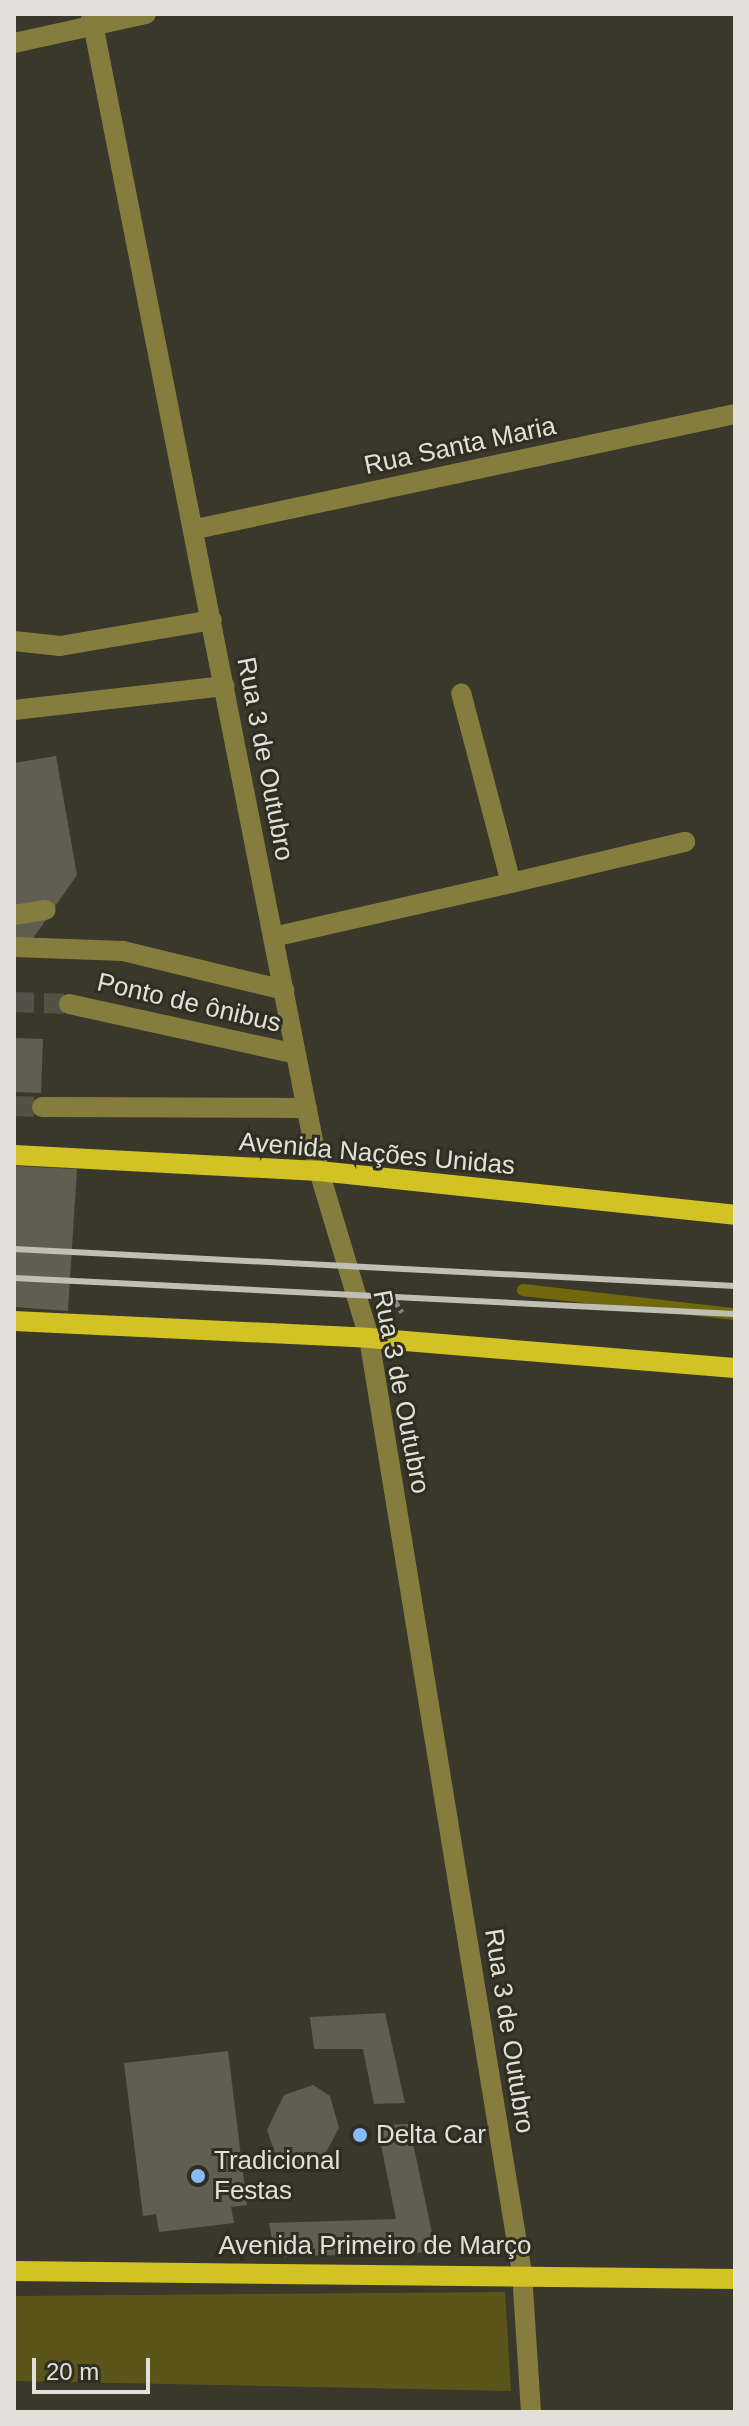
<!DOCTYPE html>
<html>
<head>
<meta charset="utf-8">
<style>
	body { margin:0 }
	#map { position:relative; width:749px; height:2426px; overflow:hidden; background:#39382b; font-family:Helvetica,sans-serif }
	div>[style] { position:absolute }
	.green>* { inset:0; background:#5c5519 }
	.stream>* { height:12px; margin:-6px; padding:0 6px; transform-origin:6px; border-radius:6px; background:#71680c }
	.building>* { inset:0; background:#5f5e50 }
	.minor-tunnel>* { height:20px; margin-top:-10px; transform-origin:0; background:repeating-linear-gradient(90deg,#525145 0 20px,transparent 0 30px) }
	.path>* { height:5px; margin-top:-2.5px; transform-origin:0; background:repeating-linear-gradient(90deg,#89887e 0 8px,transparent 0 12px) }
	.minor>* { height:20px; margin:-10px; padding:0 10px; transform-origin:10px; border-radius:10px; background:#857d3e }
	.major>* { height:20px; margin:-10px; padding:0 10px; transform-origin:10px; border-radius:10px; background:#d2c224 }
	.rail>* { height:6px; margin:-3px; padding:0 3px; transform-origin:3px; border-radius:3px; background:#bfbfb6 }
	.dots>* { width:22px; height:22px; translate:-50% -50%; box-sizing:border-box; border:4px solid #2f2e21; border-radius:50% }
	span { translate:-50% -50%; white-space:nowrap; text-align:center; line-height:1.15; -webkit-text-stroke:6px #2f2e21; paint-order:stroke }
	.street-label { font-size:26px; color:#e1e1d9 }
	.poi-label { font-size:26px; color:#e1e1d9 }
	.left { translate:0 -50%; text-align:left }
	.frame { position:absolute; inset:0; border:16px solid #e1e1d9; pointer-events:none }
	.scale { position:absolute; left:32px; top:2358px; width:118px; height:36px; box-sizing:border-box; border:4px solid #e1e1d9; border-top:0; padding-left:10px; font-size:24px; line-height:28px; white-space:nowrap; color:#e1e1d9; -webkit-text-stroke:6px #2f2e21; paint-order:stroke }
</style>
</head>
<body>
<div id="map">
	<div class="green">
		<div style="clip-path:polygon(505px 2292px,511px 2391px,14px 2381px,14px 2296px)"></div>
	</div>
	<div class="stream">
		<div style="left:523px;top:1290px;width:213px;rotate:6.5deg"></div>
	</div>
	<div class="building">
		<div style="clip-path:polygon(56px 756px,77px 875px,23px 953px,14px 954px,14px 763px)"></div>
		<div style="clip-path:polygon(14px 1038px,43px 1039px,41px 1093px,14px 1092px)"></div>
		<div style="clip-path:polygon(14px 1166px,77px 1169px,68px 1311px,14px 1307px)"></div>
		<div style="clip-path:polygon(385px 2013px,405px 2103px,374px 2104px,363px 2049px,314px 2049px,310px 2017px)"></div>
		<div style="clip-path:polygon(228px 2051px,247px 2205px,231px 2207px,234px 2223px,159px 2232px,156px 2214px,143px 2216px,124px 2063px)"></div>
		<div style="clip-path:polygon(313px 2085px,330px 2096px,339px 2128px,323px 2158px,292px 2167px,277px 2159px,267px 2130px,284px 2095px)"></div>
		<div style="clip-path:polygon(409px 2124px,436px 2252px,275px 2257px,269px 2223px,396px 2219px,377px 2125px)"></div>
	</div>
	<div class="minor-tunnel">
		<div style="left:14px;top:1002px;width:55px;rotate:2.1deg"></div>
		<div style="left:14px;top:1106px;width:28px;rotate:2deg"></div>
	</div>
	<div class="path">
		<div style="left:388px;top:1289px;width:27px;rotate:59deg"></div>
	</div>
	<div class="minor">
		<div style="left:91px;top:14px;width:1179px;rotate:78.85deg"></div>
		<div style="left:319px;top:1171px;width:174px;rotate:73.3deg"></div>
		<div style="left:369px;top:1338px;width:947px;rotate:80.71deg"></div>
		<div style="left:522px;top:2273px;width:139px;rotate:86.3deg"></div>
		<div style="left:14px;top:43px;width:135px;rotate:-12.4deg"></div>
		<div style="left:196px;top:529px;width:551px;rotate:-12.04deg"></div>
		<div style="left:14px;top:641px;width:46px;rotate:6.2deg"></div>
		<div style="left:60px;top:646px;width:154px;rotate:-9.7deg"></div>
		<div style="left:14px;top:710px;width:212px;rotate:-6.5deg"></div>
		<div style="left:511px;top:883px;width:179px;rotate:-13.3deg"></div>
		<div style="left:14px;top:915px;width:32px;rotate:-9deg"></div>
		<div style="left:273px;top:937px;width:244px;rotate:-12.8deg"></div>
		<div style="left:511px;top:883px;width:196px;rotate:-104.7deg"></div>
		<div style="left:14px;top:947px;width:109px;rotate:2.1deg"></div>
		<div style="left:123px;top:951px;width:166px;rotate:13.6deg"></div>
		<div style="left:69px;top:1004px;width:232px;rotate:12.4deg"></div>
		<div style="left:42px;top:1107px;width:265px;rotate:0.2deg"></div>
	</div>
	<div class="major">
		<div style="left:14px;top:1155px;width:305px;rotate:3deg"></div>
		<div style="left:319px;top:1171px;width:418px;rotate:6deg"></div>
		<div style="left:14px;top:1321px;width:355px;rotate:2.7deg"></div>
		<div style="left:369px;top:1338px;width:367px;rotate:4.7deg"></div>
		<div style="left:14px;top:2271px;width:721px;rotate:0.64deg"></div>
	</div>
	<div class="rail">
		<div style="left:14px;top:1249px;width:722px;rotate:2.94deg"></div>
		<div style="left:14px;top:1278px;width:722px;rotate:2.86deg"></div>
	</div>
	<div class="dots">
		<div style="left:360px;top:2135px;background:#85bbfb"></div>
		<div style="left:198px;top:2176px;background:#85bbfb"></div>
	</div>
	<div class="street-label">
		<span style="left:460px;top:446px;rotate:-12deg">Rua Santa Maria</span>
		<span style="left:265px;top:759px;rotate:79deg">Rua 3 de Outubro</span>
		<span style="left:189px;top:1003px;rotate:13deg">Ponto de ônibus</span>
		<span style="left:377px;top:1154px;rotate:5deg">Avenida Nações Unidas</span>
		<span style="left:401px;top:1392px;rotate:79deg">Rua 3 de Outubro</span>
		<span style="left:509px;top:2031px;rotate:81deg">Rua 3 de Outubro</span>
		<span style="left:375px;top:2246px">Avenida Primeiro de Março</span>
	</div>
	<div class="poi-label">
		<span class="left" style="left:376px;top:2135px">Delta Car</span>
		<span class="left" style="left:214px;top:2176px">Tradicional<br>Festas</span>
	</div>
	<div class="frame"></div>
	<div class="scale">20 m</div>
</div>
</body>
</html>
